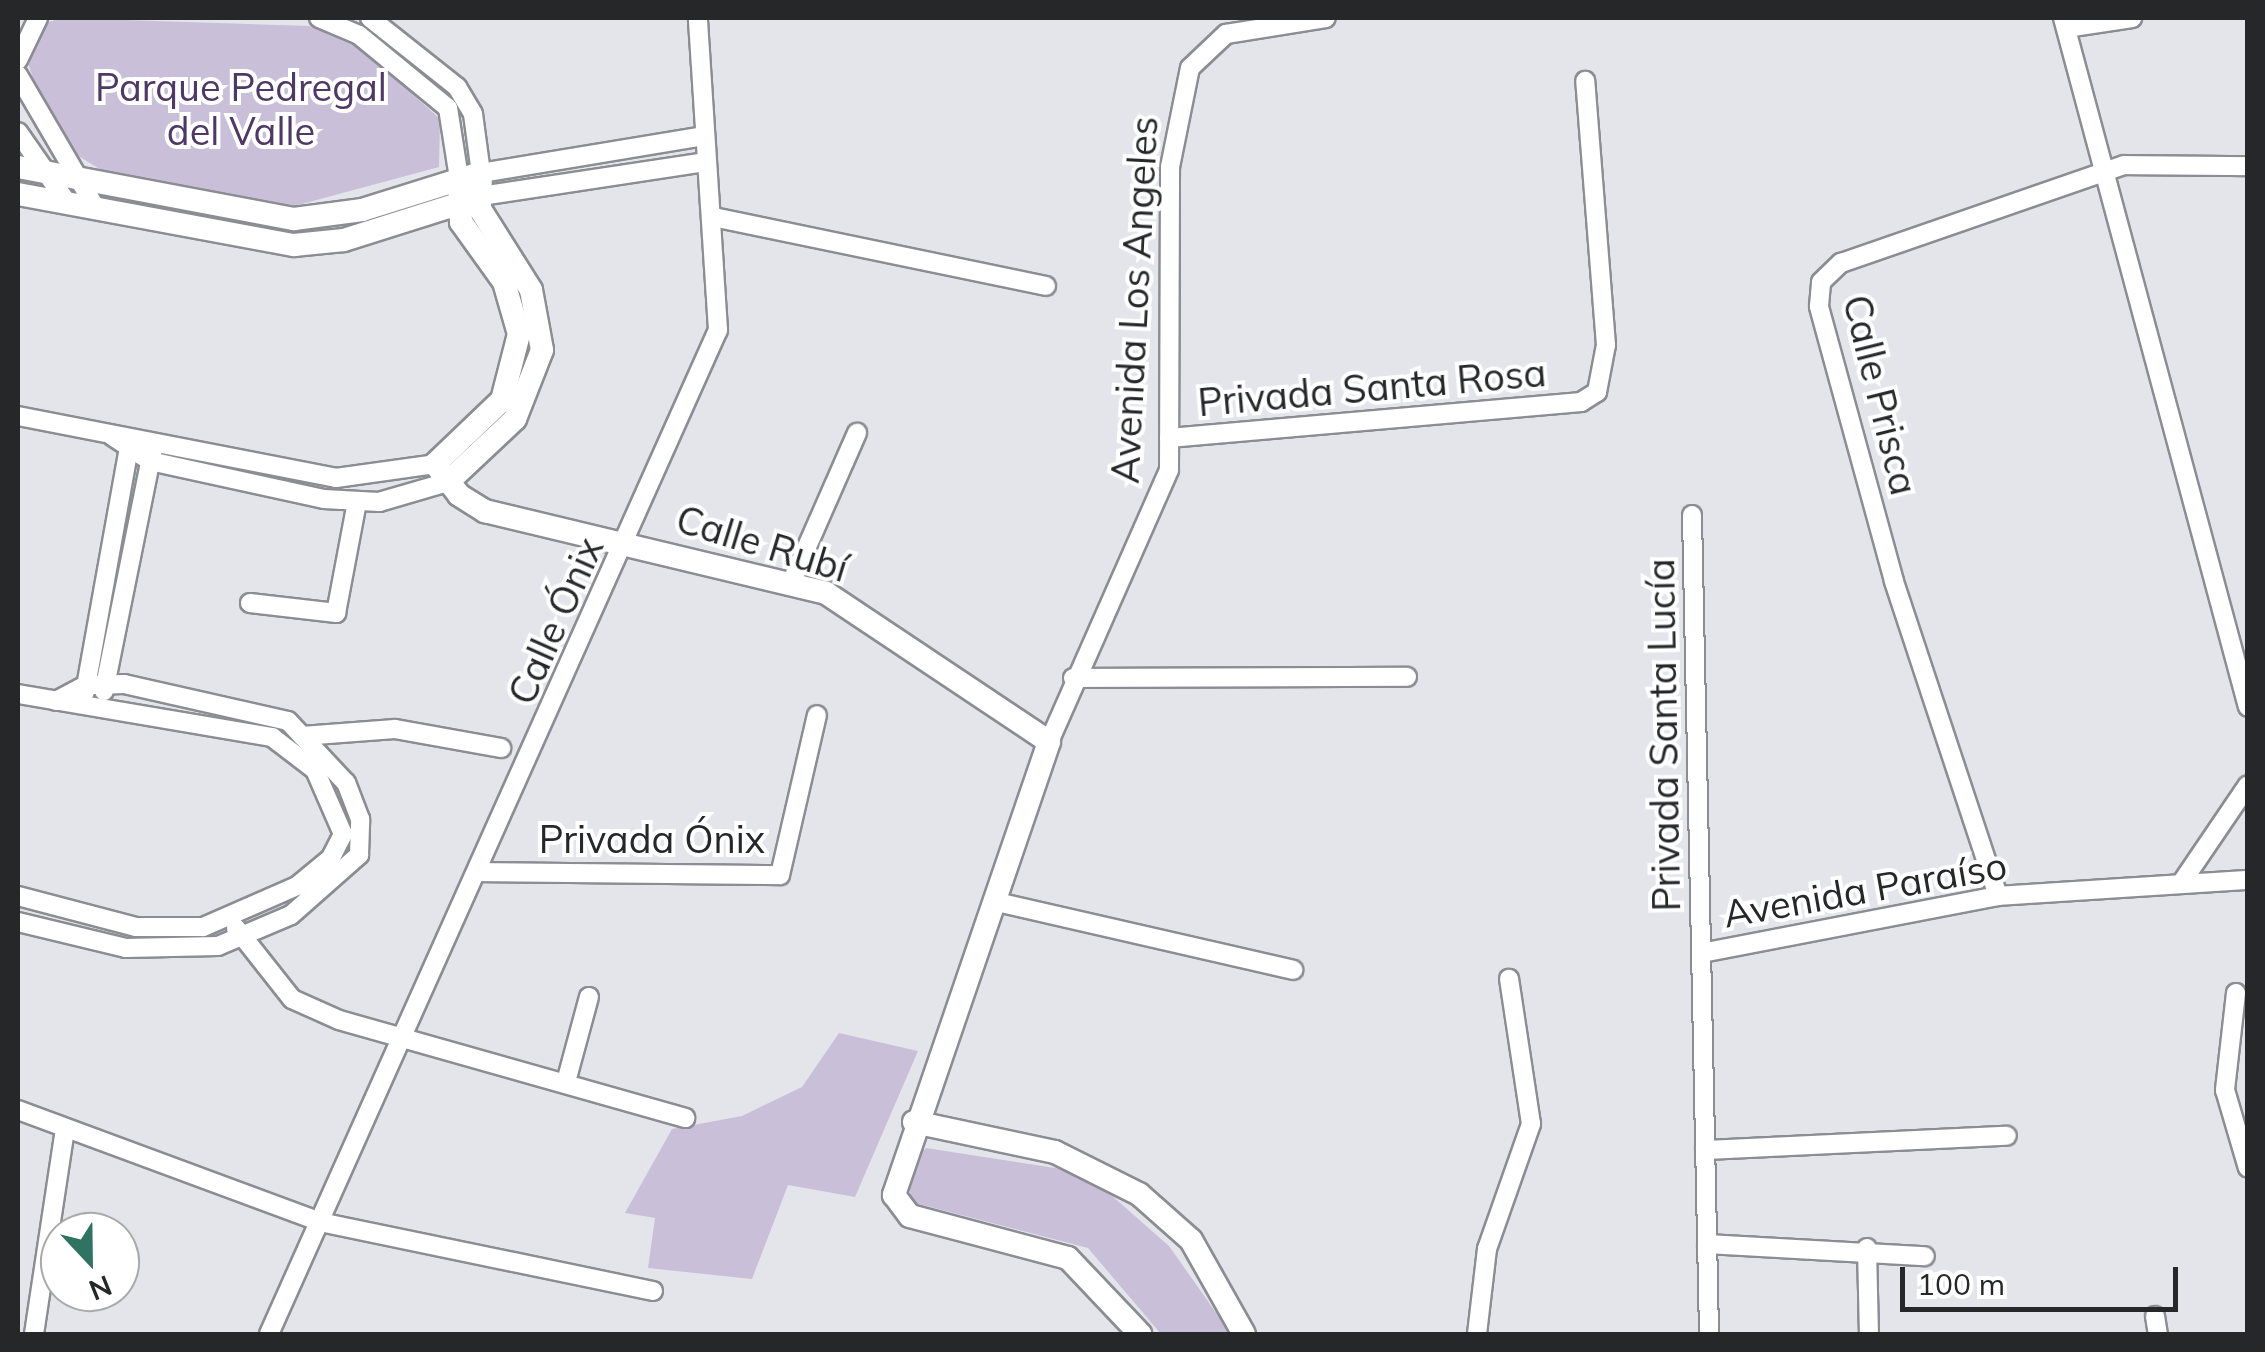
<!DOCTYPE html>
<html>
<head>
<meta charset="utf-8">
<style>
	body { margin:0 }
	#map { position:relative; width:2265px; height:1352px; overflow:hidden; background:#e3e5eb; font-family:Mulish,sans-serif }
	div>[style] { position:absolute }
	.green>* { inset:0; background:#cabfd9 }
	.roads { filter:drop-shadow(2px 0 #8b8d93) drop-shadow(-2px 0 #8b8d93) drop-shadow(0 2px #8b8d93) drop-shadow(0 -2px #8b8d93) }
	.street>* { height:18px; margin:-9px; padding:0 9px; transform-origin:9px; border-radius:9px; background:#fff }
	.secondary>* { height:22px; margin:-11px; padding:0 11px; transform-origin:11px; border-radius:11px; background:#fff }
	span { translate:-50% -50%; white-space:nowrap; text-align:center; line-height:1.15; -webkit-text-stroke:8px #fff; paint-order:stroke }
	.park-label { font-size:38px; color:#4e3864 }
	.street-label { font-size:38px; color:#262729 }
	.frame { position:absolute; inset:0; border:20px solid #262729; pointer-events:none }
	.north { position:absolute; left:40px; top:1212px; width:100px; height:100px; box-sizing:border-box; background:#fff; border:2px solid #a8a9a9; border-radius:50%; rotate:158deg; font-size:28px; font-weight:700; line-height:40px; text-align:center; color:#262729 }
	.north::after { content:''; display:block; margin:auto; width:35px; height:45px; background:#307363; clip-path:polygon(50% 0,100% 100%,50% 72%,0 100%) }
	.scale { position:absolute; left:1900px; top:1267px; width:278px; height:45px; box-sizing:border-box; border:5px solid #262729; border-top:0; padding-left:12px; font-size:30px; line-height:35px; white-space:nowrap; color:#262729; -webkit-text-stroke:8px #fff; paint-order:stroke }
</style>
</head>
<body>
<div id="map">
	<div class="green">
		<div style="clip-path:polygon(62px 18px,309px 26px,362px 49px,440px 119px,439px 167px,298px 205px,238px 203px,106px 173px,72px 152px,43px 109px,26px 57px,43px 24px)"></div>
		<div style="clip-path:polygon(839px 1033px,918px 1051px,855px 1197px,788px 1185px,752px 1279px,648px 1268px,655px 1218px,625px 1213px,672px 1129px,742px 1116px,802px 1087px)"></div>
		<div style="clip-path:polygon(926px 1148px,1068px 1170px,1102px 1187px,1169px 1246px,1231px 1334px,1161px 1334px,1088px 1248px,911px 1202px,908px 1163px)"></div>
	</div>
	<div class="roads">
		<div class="street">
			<div style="left:319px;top:18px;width:43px;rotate:23deg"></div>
			<div style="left:359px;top:35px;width:115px;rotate:39.4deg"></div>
			<div style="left:448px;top:108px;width:71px;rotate:81.1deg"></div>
			<div style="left:370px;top:18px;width:111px;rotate:38.4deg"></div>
			<div style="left:457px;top:87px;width:31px;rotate:59deg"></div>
			<div style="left:473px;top:114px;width:60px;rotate:82.3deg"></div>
			<div style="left:481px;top:173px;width:227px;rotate:-9.4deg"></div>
			<div style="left:2063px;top:18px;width:713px;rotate:74.97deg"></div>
			<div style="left:2066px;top:28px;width:67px;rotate:-8.6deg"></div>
			<div style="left:18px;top:60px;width:47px;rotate:-64.5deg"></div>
			<div style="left:18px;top:75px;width:156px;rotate:59.7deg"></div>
			<div style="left:18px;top:132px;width:88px;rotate:55.2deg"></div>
			<div style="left:481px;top:196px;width:228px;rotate:-8.6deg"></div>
			<div style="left:713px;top:217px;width:340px;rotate:11.7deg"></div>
			<div style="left:18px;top:416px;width:324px;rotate:11deg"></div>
			<div style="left:336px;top:478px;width:100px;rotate:-8deg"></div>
			<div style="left:112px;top:436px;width:45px;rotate:33.3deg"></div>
			<div style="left:150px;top:461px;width:178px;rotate:12.3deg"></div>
			<div style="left:324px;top:499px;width:55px;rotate:3.1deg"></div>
			<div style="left:379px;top:502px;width:72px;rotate:-16.2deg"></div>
			<div style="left:1169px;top:438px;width:414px;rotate:-5deg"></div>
			<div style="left:1581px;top:402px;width:19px;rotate:-32deg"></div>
			<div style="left:1597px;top:392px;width:48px;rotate:-79.2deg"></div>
			<div style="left:1606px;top:345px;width:265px;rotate:-94.5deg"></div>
			<div style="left:1692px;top:515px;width:819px;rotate:88.81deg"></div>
			<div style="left:792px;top:581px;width:162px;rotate:-66.3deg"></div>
			<div style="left:250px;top:603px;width:87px;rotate:6.6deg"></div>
			<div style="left:336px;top:613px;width:113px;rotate:-79.3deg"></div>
			<div style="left:1073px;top:678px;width:334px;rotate:-0.2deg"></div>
			<div style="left:104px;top:691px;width:244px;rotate:-78.6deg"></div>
			<div style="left:85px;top:692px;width:254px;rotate:-79.8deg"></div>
			<div style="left:18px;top:694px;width:258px;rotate:9.6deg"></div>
			<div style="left:272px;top:737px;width:54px;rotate:37.5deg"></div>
			<div style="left:315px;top:770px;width:70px;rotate:66.4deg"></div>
			<div style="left:343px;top:834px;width:27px;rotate:117deg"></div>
			<div style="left:331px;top:858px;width:44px;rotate:140.5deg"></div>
			<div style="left:297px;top:886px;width:103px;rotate:156.4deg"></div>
			<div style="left:203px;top:927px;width:67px;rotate:180deg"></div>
			<div style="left:136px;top:927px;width:122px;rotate:-165.3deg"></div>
			<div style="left:302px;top:736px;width:93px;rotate:-4.3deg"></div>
			<div style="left:395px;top:729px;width:108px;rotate:10.2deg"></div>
			<div style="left:1049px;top:742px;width:297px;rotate:-66.2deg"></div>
			<div style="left:1169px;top:470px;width:303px;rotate:-89.8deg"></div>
			<div style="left:1170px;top:167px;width:101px;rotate:-78.6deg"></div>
			<div style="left:1190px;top:68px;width:50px;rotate:-43.4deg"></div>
			<div style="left:1226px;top:34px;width:101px;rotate:-9.1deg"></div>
			<div style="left:481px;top:872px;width:299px;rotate:0.6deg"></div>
			<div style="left:780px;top:875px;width:164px;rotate:-77deg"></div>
			<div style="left:2182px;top:882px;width:117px;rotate:-55.8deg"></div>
			<div style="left:1998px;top:896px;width:332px;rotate:-108.3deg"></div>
			<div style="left:1894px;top:581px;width:285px;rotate:-105.3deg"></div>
			<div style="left:1819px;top:306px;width:24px;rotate:-85deg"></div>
			<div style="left:1821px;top:282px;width:28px;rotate:-44deg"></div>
			<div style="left:1841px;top:263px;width:299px;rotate:-19.1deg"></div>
			<div style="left:2124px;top:165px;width:124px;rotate:0.5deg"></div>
			<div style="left:997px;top:902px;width:304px;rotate:12.9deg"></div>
			<div style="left:18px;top:922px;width:111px;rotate:13.5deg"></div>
			<div style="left:126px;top:948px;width:92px;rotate:-1.2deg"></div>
			<div style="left:218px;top:946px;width:79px;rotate:-23deg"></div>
			<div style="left:291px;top:915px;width:91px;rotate:-41.4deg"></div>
			<div style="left:359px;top:855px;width:36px;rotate:-88deg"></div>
			<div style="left:360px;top:819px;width:39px;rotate:-111deg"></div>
			<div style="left:346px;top:783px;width:85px;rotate:-133.1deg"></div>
			<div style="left:288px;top:721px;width:168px;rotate:-167.3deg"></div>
			<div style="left:124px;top:684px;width:38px;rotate:178deg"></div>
			<div style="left:86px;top:685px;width:34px;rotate:152deg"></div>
			<div style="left:236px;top:928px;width:90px;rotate:51.7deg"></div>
			<div style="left:292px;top:999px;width:51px;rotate:24.1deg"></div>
			<div style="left:339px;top:1020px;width:360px;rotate:15.8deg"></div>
			<div style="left:1702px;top:953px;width:301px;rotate:-10.9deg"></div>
			<div style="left:1998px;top:896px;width:251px;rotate:-3.7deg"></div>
			<div style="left:2236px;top:993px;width:98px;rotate:96.5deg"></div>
			<div style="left:2225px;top:1090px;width:81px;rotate:73.6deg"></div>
			<div style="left:566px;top:1082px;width:88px;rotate:-74.9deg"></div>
			<div style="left:18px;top:1110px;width:322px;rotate:20.3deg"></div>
			<div style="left:320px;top:1222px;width:340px;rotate:11.7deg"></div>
			<div style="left:1705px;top:1150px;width:302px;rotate:-2.7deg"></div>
			<div style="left:1707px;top:1244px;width:218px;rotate:3.2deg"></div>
			<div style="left:1867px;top:1248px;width:86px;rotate:88.7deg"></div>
			<div style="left:2155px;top:1316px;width:18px;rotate:81deg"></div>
			<div style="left:34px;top:1334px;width:208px;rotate:-81.4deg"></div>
			<div style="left:269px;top:1334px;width:1100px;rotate:-65.91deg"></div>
			<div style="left:718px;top:330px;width:313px;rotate:-93.7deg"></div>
			<div style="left:1477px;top:1334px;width:86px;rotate:-83.3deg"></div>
			<div style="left:1487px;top:1249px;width:133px;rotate:-70.6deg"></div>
			<div style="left:1531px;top:1124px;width:147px;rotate:-98.6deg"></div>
		</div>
		<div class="secondary">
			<div style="left:18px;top:167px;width:281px;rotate:10.7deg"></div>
			<div style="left:294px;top:219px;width:69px;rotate:-7.5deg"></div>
			<div style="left:362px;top:210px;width:125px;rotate:-17.3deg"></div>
			<div style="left:481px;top:173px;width:36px;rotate:92deg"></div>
			<div style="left:480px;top:209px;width:96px;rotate:57.8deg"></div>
			<div style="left:531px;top:290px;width:61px;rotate:79.6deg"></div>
			<div style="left:542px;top:350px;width:74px;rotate:111.4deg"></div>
			<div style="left:515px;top:419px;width:92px;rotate:136.8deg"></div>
			<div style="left:459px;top:178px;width:44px;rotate:87.4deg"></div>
			<div style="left:461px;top:222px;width:74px;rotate:54.4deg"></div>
			<div style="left:504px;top:282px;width:54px;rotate:73.9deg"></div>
			<div style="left:519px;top:334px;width:68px;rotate:104.4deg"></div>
			<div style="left:502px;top:400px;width:93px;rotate:136.3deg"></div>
			<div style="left:435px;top:464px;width:39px;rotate:52deg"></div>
			<div style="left:459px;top:495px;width:31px;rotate:32deg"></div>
			<div style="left:485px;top:511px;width:351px;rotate:13.5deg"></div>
			<div style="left:826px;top:593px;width:268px;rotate:33.7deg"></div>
			<div style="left:1049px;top:742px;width:479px;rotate:108.9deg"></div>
			<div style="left:894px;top:1195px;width:26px;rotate:53deg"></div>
			<div style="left:910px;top:1216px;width:163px;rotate:14.9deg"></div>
			<div style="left:1068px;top:1258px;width:105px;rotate:46.5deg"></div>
			<div style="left:18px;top:194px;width:281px;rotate:10.5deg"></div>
			<div style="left:294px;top:245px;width:50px;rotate:-5.7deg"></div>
			<div style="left:344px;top:240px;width:130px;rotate:-17.5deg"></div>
			<div style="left:914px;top:1122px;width:144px;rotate:12deg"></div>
			<div style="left:1055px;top:1152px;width:94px;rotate:26.6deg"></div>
			<div style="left:1139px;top:1194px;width:69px;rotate:41.5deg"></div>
			<div style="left:1191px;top:1240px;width:108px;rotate:60.6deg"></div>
		</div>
	</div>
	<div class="park-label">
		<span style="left:241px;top:110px">Parque Pedregal<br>del Valle</span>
	</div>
	<div class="street-label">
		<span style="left:1135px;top:300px;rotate:-87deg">Avenida Los Angeles</span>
		<span style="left:1372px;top:388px;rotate:-5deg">Privada Santa Rosa</span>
		<span style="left:1880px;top:395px;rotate:76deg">Calle Prisca</span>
		<span style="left:762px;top:544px;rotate:17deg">Calle Rubí</span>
		<span style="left:556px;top:621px;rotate:-66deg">Calle Ónix</span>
		<span style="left:1664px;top:735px;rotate:-91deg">Privada Santa Lucía</span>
		<span style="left:652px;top:840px">Privada Ónix</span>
		<span style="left:1865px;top:890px;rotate:-10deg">Avenida Paraíso</span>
	</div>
	<div class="frame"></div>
	<div class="north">N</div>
	<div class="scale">100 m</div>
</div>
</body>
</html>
